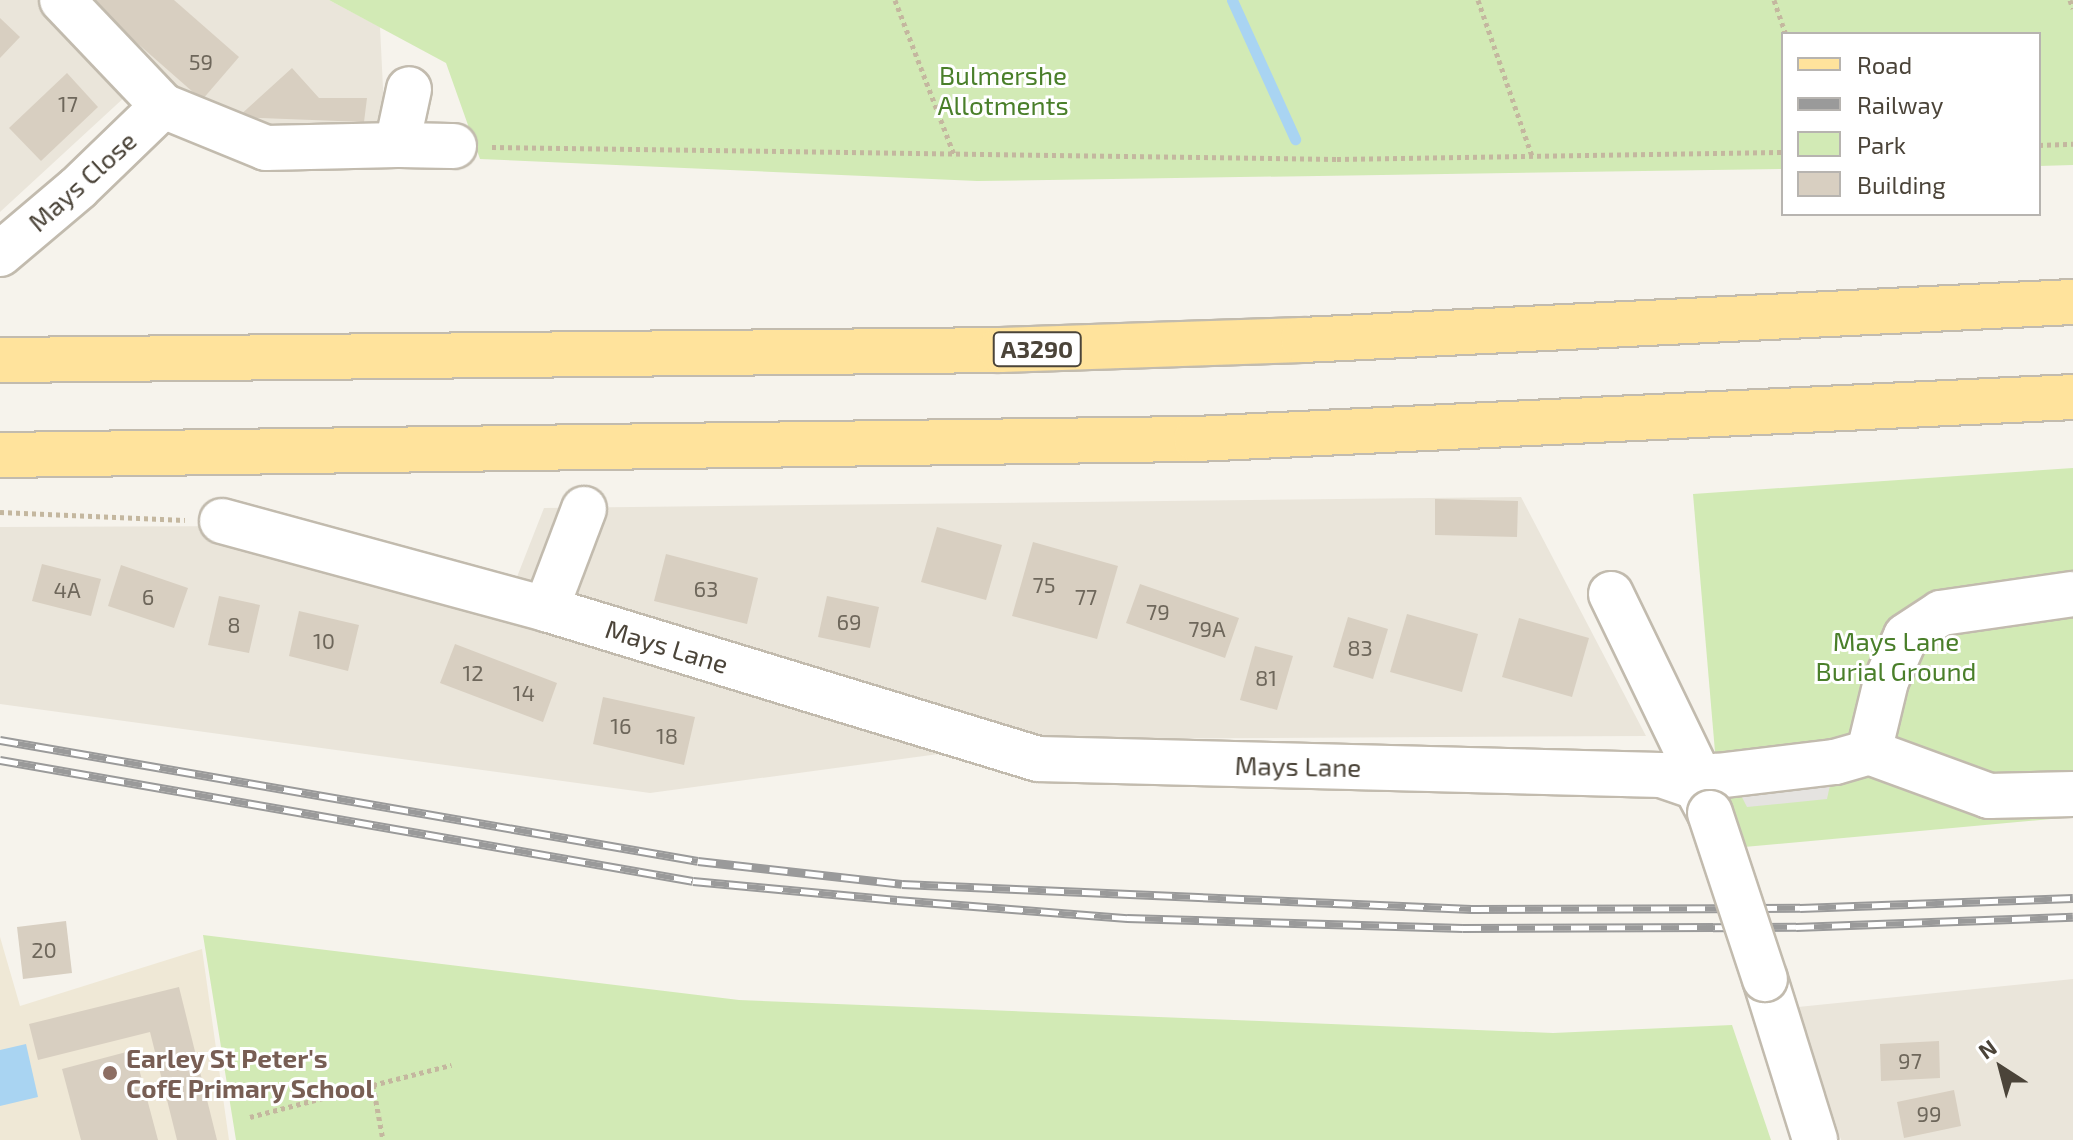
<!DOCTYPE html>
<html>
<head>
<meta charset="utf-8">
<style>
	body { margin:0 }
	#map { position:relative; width:2073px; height:1140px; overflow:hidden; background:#f6f3ec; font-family:"Exo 2",sans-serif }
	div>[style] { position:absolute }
	.residential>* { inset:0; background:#eae5da }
	.education>* { inset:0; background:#efe8d6 }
	.green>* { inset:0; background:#d2eab5 }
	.parking>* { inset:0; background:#e5e3e0 }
	.water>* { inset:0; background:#a9d4f2 }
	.stream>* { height:11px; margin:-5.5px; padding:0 5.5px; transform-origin:5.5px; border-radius:5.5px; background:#a9d4f2 }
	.building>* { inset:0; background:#d8cfc1 }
	.path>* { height:5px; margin-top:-2.5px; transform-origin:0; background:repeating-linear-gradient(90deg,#c4b79f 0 4px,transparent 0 8px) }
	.roads { filter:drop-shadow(2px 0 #c2bbae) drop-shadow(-2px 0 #c2bbae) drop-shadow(0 2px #c2bbae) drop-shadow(0 -2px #c2bbae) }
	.minor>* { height:44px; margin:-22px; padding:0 22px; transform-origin:22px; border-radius:22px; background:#fff }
	.major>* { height:44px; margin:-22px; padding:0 22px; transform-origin:22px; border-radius:22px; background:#ffe39c }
	.rail>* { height:9px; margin-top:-4.5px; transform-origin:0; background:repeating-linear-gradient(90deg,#fff 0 18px,#9a9a9a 0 36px); box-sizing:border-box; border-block:2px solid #9a9a9a }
	.bridges { filter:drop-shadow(2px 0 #c2bbae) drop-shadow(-2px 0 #c2bbae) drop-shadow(0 2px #c2bbae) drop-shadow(0 -2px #c2bbae) }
	.minor-bridge>* { height:44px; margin:-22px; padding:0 22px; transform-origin:22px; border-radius:22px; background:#fff }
	.dots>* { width:22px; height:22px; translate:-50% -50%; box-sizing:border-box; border:4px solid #fff; border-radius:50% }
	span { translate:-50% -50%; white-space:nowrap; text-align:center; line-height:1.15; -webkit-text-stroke:6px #fff; paint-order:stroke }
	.number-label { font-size:22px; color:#6e675b }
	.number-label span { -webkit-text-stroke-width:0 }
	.shield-label span { padding:2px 6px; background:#fff; border:2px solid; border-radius:6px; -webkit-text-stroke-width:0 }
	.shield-label { font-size:24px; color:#4b4439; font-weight:700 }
	.park-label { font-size:26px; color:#4a7f2a }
	.street-label { font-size:26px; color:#4b4439 }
	.education-label { font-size:26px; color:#785e54; font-weight:700 }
	.left { translate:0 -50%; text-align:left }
	.legend { position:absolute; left:1781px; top:32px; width:260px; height:184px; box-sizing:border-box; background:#fff; border:2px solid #b7b4b0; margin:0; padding:10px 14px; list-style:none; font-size:24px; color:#4b4439 }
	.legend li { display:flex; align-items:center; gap:16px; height:40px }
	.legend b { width:40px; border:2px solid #b7b4b0 }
	.north { position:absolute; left:1961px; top:1028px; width:80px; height:80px; -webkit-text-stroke:6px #fff; paint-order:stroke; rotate:324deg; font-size:22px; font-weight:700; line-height:32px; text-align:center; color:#4b4439 }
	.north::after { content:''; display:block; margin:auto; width:28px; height:36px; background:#4b4439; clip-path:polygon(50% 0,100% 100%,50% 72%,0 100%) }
</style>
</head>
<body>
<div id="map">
	<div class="residential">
		<div style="clip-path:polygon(0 0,329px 0,380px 27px,385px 129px,262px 138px,209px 116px,153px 71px,0 212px)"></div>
		<div style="clip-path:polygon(1521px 497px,1646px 736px,1050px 739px,650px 793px,0 704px,0 527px,290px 526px,515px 582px,544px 508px)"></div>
		<div style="clip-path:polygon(2073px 979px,2073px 1140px,1841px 1140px,1798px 1007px)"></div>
	</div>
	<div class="education">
		<div style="clip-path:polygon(0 937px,20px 1006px,202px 949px,229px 1140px,0 1140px)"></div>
	</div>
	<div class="green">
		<div style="clip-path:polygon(329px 0,2073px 0,2073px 165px,2039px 166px,2039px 34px,1783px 34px,1783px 169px,977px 181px,480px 159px,446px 63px)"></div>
		<div style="clip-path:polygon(2073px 468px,2073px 817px,1733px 848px,1721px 822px,1693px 494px)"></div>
		<div style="clip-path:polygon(203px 935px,739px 1000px,1553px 1033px,1732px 1025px,1771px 1140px,236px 1140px)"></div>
	</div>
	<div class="parking">
		<div style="clip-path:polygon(1835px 762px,1827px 799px,1747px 807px,1730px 774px)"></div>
	</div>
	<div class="water">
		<div style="clip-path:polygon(26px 1044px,38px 1097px,0 1106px,0 1050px)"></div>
	</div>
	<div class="stream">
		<div style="left:1232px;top:0;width:153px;rotate:65.6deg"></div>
	</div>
	<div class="building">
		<div style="clip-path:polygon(88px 0,174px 0,239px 57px,202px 100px)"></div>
		<div style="clip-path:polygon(0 18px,20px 37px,0 58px)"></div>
		<div style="clip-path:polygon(292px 68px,319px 98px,367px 98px,364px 122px,238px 117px)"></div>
		<div style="clip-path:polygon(67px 73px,98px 107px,41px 161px,9px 128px)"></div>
		<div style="clip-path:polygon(1435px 499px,1518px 501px,1517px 537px,1435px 535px)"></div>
		<div style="clip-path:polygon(937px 527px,1002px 545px,986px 600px,921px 582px)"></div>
		<div style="clip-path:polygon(1033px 542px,1118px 566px,1097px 639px,1012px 616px)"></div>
		<div style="clip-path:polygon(666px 554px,758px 578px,747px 624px,654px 601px)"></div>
		<div style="clip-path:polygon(42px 564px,101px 579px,91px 616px,32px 601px)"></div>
		<div style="clip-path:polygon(121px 565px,188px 588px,174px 628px,108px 606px)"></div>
		<div style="clip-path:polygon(1140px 584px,1239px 618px,1225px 658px,1126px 623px)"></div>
		<div style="clip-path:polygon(219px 596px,260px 605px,249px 653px,208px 645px)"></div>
		<div style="clip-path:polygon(827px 596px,879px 607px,870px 648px,818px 637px)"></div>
		<div style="clip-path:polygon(299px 611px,359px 625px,348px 671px,289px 656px)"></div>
		<div style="clip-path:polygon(1407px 614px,1478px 634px,1462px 692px,1390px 672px)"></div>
		<div style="clip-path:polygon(1348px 617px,1388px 629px,1373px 679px,1333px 667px)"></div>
		<div style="clip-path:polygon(1519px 618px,1589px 638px,1572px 697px,1502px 677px)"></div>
		<div style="clip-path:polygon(455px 644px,557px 683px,543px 722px,440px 683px)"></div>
		<div style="clip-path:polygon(1255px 646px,1293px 656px,1277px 710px,1240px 700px)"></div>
		<div style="clip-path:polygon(603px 697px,695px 717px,684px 765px,593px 744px)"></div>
		<div style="clip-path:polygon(66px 921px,72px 973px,23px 979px,17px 927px)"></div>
		<div style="clip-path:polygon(179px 987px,217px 1140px,177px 1140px,150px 1032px,38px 1060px,29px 1024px)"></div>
		<div style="clip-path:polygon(1939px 1041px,1940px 1078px,1881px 1081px,1880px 1044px)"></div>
		<div style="clip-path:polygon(134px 1050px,158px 1140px,81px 1140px,62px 1069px)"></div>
		<div style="clip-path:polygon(1954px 1090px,1961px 1126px,1904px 1138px,1897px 1102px)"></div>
	</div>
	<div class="path">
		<div style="left:895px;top:0;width:168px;rotate:69.1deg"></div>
		<div style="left:1478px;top:0;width:165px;rotate:70.9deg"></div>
		<div style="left:1774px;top:0;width:36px;rotate:71deg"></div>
		<div style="left:2070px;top:0;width:9px;rotate:72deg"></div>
		<div style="left:2039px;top:145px;width:34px;rotate:-2deg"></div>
		<div style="left:492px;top:147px;width:845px;rotate:0.81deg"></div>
		<div style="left:1337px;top:159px;width:446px;rotate:-0.9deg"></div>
		<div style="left:0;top:512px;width:185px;rotate:2.5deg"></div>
		<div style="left:373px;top:1085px;width:81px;rotate:-14.4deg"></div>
		<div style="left:250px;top:1117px;width:127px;rotate:-14.6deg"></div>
		<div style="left:373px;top:1085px;width:56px;rotate:79.7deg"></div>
	</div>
	<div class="roads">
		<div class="minor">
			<div style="left:62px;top:0;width:146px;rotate:46.4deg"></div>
			<div style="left:397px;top:145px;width:57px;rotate:1deg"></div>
			<div style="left:0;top:254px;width:102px;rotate:-40.2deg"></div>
			<div style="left:78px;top:188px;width:118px;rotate:-44deg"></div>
			<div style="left:163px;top:106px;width:111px;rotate:22.2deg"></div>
			<div style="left:266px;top:148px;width:131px;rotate:-1.3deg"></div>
			<div style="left:397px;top:145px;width:57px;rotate:-77.9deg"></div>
			<div style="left:222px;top:521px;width:336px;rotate:15.2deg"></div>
			<div style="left:546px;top:609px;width:514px;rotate:16.96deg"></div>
			<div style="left:1038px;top:759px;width:623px;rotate:1.47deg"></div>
			<div style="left:1661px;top:775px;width:37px;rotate:19deg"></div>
			<div style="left:1696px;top:787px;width:30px;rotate:62deg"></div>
			<div style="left:1611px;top:594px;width:207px;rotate:64.2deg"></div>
			<div style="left:546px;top:609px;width:107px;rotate:-69.2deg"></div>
			<div style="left:1869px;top:752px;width:73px;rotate:-76.5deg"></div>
			<div style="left:1886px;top:681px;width:49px;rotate:-66deg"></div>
			<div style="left:1906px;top:636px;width:42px;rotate:-33.3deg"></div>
			<div style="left:1941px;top:613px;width:133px;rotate:-8.2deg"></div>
			<div style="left:1696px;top:787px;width:24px;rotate:-28deg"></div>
			<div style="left:1717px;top:776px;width:119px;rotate:-6.8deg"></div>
			<div style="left:1835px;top:762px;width:35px;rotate:-16deg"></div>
			<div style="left:1869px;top:752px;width:128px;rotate:20.1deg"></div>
			<div style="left:1989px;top:796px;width:84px;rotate:-1.4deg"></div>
			<div style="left:1765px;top:979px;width:169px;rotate:72.7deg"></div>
		</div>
		<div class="major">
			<div style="left:0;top:360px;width:1000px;rotate:-0.57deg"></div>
			<div style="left:1000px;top:350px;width:303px;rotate:-1.9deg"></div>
			<div style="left:1303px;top:340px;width:771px;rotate:-2.83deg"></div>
			<div style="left:0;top:455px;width:1196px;rotate:-0.77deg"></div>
			<div style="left:1196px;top:439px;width:878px;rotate:-2.74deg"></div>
		</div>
	</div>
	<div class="rail">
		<div style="left:0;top:740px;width:708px;rotate:9.83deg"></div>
		<div style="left:698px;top:861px;width:205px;rotate:6.4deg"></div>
		<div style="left:902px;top:884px;width:570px;rotate:2.52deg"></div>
		<div style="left:1471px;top:909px;width:329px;rotate:-0.2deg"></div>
		<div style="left:1800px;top:908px;width:273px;rotate:-2.1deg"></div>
		<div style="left:0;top:760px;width:703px;rotate:9.9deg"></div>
		<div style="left:693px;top:881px;width:205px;rotate:5.3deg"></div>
		<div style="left:897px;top:900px;width:231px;rotate:4.5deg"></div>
		<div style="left:1127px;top:918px;width:336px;rotate:1.7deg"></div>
		<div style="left:1463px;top:928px;width:333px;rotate:-0.2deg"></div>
		<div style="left:1796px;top:927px;width:277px;rotate:-2.1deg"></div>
	</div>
	<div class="bridges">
		<div class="minor-bridge">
			<div style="left:1710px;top:813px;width:175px;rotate:71.7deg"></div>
		</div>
	</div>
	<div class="dots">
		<div style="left:110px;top:1073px;background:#8d6e63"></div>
	</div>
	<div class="number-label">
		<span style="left:201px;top:62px">59</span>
		<span style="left:68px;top:104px">17</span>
		<span style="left:1044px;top:585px">75</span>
		<span style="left:706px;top:589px">63</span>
		<span style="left:67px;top:590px">4A</span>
		<span style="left:148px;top:597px">6</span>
		<span style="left:1086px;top:597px">77</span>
		<span style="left:1158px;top:612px">79</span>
		<span style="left:849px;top:622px">69</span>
		<span style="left:234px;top:625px">8</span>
		<span style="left:1207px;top:629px">79A</span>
		<span style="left:324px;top:641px">10</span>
		<span style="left:1360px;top:648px">83</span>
		<span style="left:473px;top:673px">12</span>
		<span style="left:1266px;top:678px">81</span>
		<span style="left:524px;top:693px">14</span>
		<span style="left:621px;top:726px">16</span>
		<span style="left:667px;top:736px">18</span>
		<span style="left:44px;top:950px">20</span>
		<span style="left:1910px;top:1061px">97</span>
		<span style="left:1929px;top:1114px">99</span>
	</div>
	<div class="shield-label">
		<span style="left:1037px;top:349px">A3290</span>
	</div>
	<div class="park-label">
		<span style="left:1003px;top:90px">Bulmershe<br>Allotments</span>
		<span style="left:1896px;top:656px">Mays Lane<br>Burial Ground</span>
	</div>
	<div class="street-label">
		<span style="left:82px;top:181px;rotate:-42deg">Mays Close</span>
		<span style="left:667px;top:646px;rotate:17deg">Mays Lane</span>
		<span style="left:1298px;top:766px;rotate:1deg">Mays Lane</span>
	</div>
	<div class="education-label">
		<span class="left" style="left:126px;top:1073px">Earley St Peter's<br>CofE Primary School</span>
	</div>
	<ul class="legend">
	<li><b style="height:10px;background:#ffe39c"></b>Road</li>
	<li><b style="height:10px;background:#9a9a9a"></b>Railway</li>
	<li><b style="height:22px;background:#d2eab5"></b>Park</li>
	<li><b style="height:22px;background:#d8cfc1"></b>Building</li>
	</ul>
	<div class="north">N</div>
</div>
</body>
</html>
